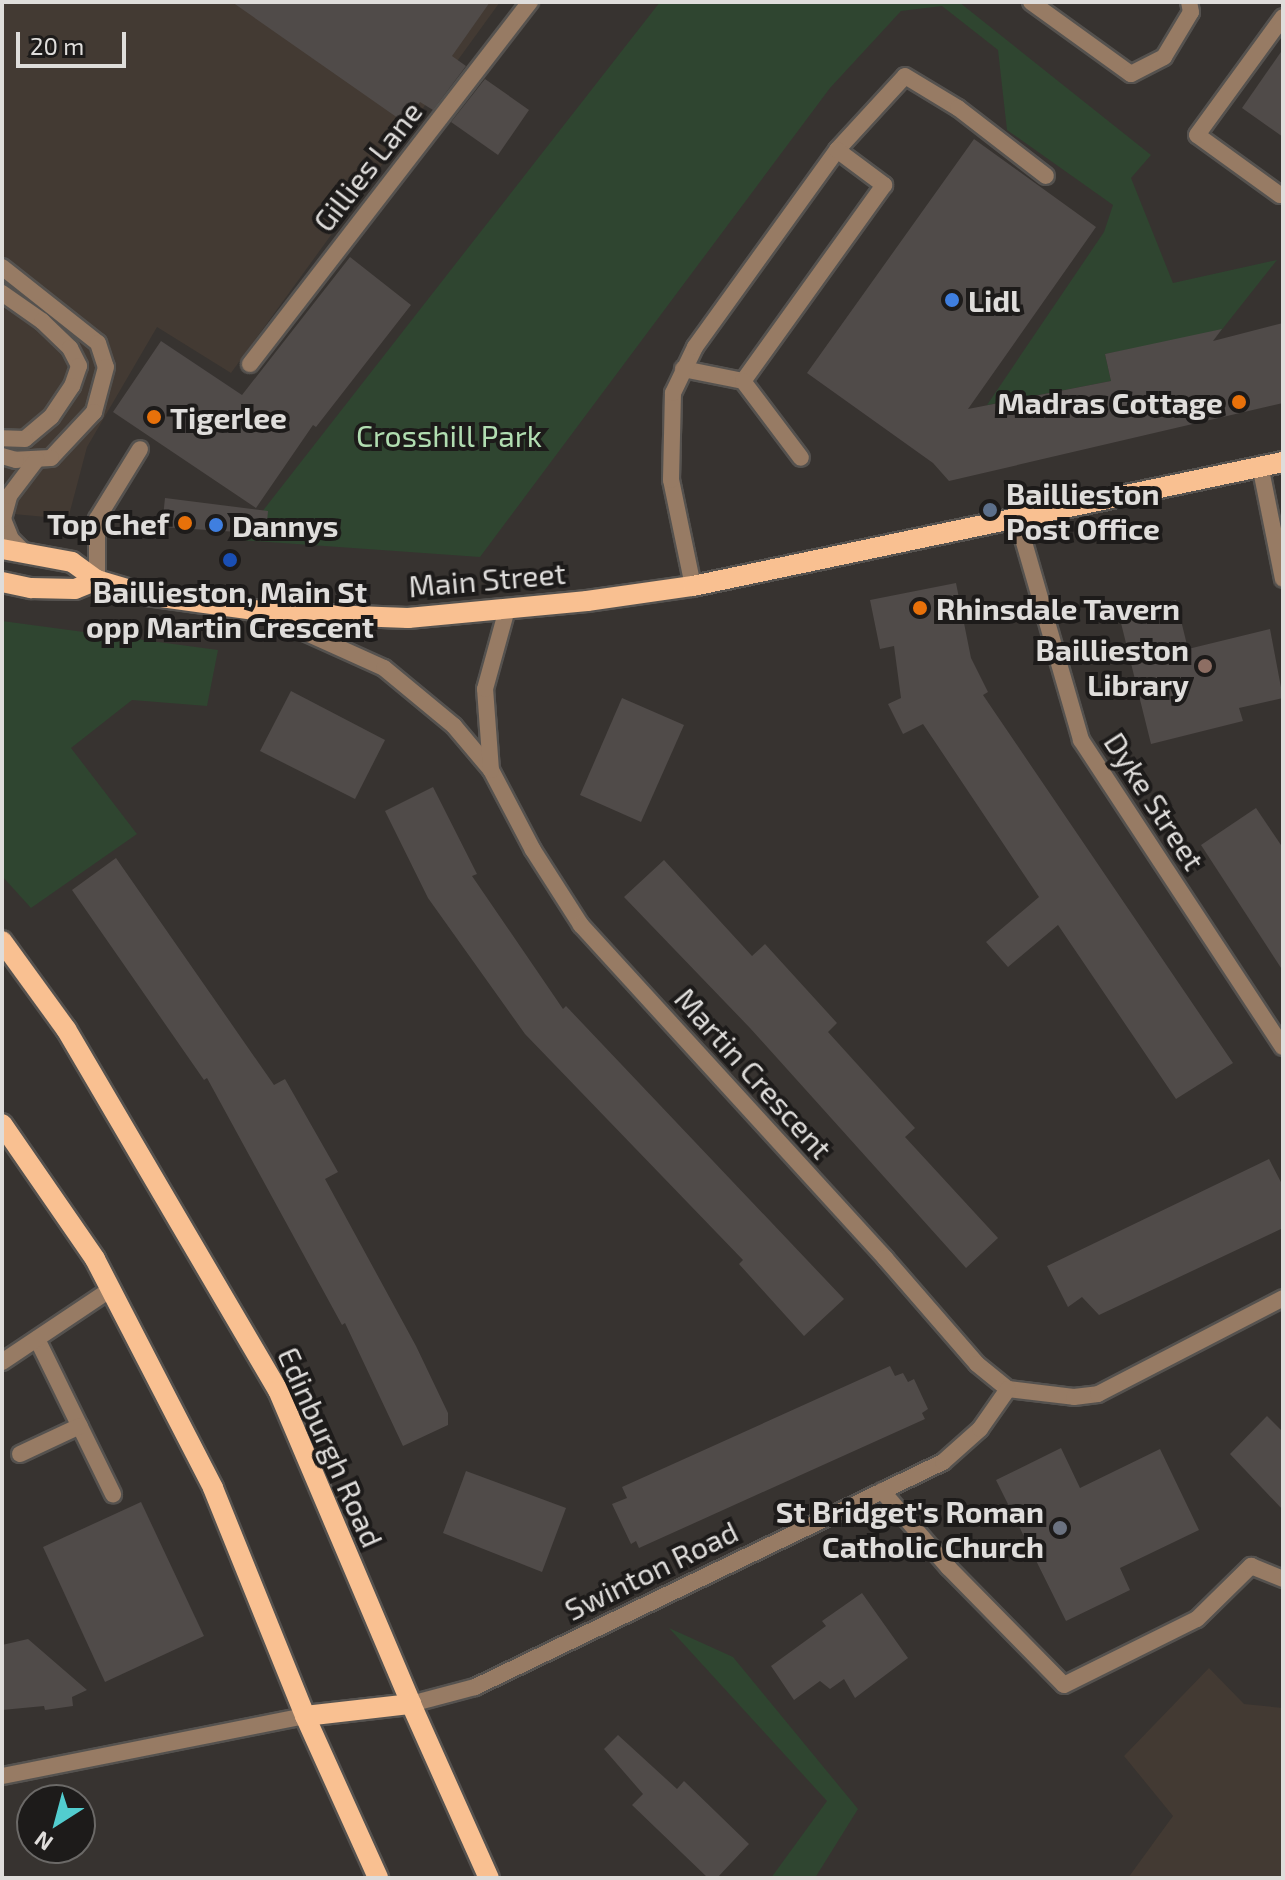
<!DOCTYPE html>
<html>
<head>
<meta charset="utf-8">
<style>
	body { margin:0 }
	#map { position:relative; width:1285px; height:1880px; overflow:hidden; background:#373330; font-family:"Exo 2",sans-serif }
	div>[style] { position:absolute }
	.built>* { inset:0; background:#433a33 }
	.green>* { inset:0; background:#2f4530 }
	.building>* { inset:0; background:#504b49 }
	.roads { filter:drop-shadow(2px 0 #55524f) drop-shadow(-2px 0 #55524f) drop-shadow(0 2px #55524f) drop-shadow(0 -2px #55524f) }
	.service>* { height:16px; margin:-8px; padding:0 8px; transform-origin:8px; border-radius:8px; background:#977b64 }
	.minor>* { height:16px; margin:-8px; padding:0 8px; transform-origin:8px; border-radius:8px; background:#977b64 }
	.primary>* { height:20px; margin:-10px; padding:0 10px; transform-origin:10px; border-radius:10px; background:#f9c091 }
	.dots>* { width:22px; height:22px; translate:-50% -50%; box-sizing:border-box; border:4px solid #1d1b1a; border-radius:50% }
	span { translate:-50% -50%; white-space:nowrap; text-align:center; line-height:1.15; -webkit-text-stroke:8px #1d1b1a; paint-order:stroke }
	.street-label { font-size:30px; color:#dfdddb }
	.poi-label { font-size:30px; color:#dfdddb; font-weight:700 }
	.left { translate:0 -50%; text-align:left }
	.right { translate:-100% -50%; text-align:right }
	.park-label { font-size:30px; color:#b1ddb1 }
	.frame { position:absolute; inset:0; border:4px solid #dfdddb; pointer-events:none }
	.north { position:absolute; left:16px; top:1784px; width:80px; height:80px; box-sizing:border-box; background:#1d1b1a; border:2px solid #6b6967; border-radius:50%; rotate:216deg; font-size:22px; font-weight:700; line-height:32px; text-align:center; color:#dfdddb }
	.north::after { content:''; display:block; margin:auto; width:28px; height:36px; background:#52cdcf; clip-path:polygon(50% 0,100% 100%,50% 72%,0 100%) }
	.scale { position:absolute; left:16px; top:32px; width:110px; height:36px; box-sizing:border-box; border:4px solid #dfdddb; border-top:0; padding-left:10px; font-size:24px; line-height:28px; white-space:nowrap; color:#dfdddb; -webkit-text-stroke:6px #1d1b1a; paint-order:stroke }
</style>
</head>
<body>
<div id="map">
	<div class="built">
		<div style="clip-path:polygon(2px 2px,500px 2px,231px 373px,157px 327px,87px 447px,68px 519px,2px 513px)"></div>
		<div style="clip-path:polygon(1209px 1668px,1244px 1704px,1283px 1708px,1283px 1878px,1128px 1878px,1173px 1816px,1124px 1756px)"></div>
	</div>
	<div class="green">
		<div style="clip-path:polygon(660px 2px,959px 2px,1151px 155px,1131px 178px,1173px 283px,1277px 260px,1220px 332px,1105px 354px,1111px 381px,987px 405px,1104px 232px,1113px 205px,1007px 130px,998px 50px,942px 6px,901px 11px,830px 88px,480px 557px,240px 540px)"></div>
		<div style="clip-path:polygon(2px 621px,218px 650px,207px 706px,132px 700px,71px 748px,137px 834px,31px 908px,2px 876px)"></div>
		<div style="clip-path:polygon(669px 1628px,733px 1657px,858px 1809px,815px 1878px,771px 1878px,827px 1801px)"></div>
	</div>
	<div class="building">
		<div style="clip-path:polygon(232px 2px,490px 2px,452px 56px,466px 66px,433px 110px,420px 102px,405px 123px)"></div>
		<div style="clip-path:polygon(1283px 49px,1283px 137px,1242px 108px)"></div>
		<div style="clip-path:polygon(485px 79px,529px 110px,498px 155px,451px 122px)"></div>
		<div style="clip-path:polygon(974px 139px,1096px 227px,968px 409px,1111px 381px,1105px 354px,1222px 329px,1213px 341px,1283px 323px,1283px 403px,949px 481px,933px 463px,807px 373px)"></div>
		<div style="clip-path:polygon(350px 257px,411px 305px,316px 427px,313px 425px,256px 508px,113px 412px,161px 341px,242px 395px)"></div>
		<div style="clip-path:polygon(165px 498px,268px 511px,266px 534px,162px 527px)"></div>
		<div style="clip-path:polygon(956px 583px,971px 658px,988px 692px,983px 695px,1233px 1063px,1176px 1099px,1058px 925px,1008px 967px,986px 942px,1039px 897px,923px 724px,903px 734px,888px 704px,901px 698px,894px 646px,880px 649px,870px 600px)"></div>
		<div style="clip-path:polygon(1176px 600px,1188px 649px,1270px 629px,1283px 698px,1239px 708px,1243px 721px,1151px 744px,1119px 615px)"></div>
		<div style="clip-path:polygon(291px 691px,385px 740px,355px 799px,260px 751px)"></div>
		<div style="clip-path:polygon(622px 698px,684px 725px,641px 822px,580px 795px)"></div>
		<div style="clip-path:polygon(433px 787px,477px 874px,472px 876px,563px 1009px,566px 1006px,844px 1299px,804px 1336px,739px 1264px,743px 1260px,525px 1034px,428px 898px,385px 811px)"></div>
		<div style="clip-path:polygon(1256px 808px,1283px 848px,1283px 971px,1201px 845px)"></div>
		<div style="clip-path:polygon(116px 858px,274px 1085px,285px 1079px,338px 1172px,325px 1179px,416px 1346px,448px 1413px,448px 1425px,403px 1446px,345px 1323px,342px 1325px,207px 1078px,204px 1080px,72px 890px)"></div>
		<div style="clip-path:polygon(664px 860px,752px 956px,765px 944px,837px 1023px,828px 1032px,915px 1128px,905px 1137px,998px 1238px,966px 1268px,750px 1028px,624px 897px)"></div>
		<div style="clip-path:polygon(1269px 1159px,1283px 1186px,1283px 1228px,1099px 1315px,1082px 1297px,1068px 1307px,1047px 1266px)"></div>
		<div style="clip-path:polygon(890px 1366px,895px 1376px,903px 1373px,908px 1382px,914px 1379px,928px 1409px,922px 1413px,925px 1419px,639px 1548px,636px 1541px,631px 1544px,612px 1504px,627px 1498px,622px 1487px)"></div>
		<div style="clip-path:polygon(1267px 1416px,1283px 1432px,1283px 1510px,1230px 1454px)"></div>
		<div style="clip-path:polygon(1061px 1448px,1080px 1488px,1160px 1449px,1199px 1530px,1120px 1568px,1130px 1590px,1066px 1621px,996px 1480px)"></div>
		<div style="clip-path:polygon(466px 1471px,566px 1508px,542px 1572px,443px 1533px)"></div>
		<div style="clip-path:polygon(141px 1502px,204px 1636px,105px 1682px,43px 1547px)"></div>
		<div style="clip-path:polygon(862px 1593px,908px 1658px,855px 1698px,844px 1679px,830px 1689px,820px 1681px,794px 1700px,771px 1666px,826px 1626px,822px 1621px)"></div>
		<div style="clip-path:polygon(28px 1639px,87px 1690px,72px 1697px,73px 1706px,45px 1710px,44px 1706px,2px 1710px,2px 1645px)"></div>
		<div style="clip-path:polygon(618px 1735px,677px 1789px,684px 1781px,749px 1844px,717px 1878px,708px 1878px,632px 1805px,643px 1794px,604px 1749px)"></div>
	</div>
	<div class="roads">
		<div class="service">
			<div style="left:1031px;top:2px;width:123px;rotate:35.8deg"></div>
			<div style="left:1131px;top:74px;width:37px;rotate:-27deg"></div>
			<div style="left:1164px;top:57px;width:52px;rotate:-59deg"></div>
			<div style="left:1191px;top:12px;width:10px;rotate:-101deg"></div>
			<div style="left:837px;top:150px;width:100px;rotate:-47.4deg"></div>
			<div style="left:905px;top:76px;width:62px;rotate:31.1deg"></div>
			<div style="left:958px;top:108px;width:111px;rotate:37.7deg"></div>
			<div style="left:1280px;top:195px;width:102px;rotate:-144.1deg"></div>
			<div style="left:1197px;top:135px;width:146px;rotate:-53.9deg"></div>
			<div style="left:2px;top:267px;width:122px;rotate:38.4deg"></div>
			<div style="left:98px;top:343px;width:25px;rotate:72deg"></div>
			<div style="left:106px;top:367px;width:47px;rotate:104.9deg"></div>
			<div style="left:94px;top:412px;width:63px;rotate:133.1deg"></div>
			<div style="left:51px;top:458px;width:35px;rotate:177deg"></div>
			<div style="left:16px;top:460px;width:15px;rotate:-164deg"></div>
			<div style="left:2px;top:293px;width:49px;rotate:35deg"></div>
			<div style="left:42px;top:321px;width:39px;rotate:44deg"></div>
			<div style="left:70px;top:348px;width:20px;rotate:63deg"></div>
			<div style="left:79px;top:366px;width:21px;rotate:109deg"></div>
			<div style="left:72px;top:386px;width:37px;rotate:124deg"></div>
			<div style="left:51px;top:417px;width:34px;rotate:140deg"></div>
			<div style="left:25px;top:439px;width:23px;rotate:-178deg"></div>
			<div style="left:683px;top:369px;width:61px;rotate:11.3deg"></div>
			<div style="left:1260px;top:465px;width:116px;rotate:78.6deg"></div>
			<div style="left:25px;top:553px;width:20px;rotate:-135deg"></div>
			<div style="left:11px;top:539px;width:22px;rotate:-112deg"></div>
			<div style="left:3px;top:519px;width:24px;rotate:-75deg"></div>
			<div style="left:9px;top:496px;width:46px;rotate:-52.9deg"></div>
			<div style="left:97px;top:580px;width:61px;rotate:-90deg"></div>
			<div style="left:97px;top:519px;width:82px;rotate:-58.4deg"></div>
			<div style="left:693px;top:586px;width:108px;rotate:-101.7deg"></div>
			<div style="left:671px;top:480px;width:87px;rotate:-88.7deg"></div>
			<div style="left:673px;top:393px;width:51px;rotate:-64.4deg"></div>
			<div style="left:695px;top:347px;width:243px;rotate:-54.2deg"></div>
			<div style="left:837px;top:150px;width:59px;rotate:36.7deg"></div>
			<div style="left:884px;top:185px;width:241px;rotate:125.7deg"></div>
			<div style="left:743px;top:381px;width:96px;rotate:53deg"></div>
			<div style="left:37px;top:1339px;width:173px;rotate:63.9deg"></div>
			<div style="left:2px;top:1362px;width:131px;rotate:-33.8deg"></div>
			<div style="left:20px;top:1454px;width:66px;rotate:-25deg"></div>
			<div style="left:882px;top:1491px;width:101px;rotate:49deg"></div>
			<div style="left:948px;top:1567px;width:165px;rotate:45.5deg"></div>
			<div style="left:1064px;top:1685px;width:148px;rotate:-26.4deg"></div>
			<div style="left:1197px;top:1619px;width:76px;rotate:-44.5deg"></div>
			<div style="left:1251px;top:1566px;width:35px;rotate:22deg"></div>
		</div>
		<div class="minor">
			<div style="left:250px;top:364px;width:458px;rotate:-52.3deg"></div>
			<div style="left:1017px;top:518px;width:231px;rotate:73.9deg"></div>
			<div style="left:1081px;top:740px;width:367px;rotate:56.7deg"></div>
			<div style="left:275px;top:613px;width:32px;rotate:34deg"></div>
			<div style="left:302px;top:631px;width:90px;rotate:24.3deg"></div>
			<div style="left:384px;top:668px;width:91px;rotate:39.6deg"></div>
			<div style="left:454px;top:726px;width:57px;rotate:49.9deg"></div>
			<div style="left:491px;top:770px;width:90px;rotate:62.3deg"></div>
			<div style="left:533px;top:850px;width:89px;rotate:57.4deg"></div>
			<div style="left:581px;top:925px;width:451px;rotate:47.6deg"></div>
			<div style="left:885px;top:1258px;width:140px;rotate:49deg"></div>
			<div style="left:977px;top:1364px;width:40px;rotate:39deg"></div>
			<div style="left:491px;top:770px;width:81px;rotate:-94.2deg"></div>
			<div style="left:485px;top:689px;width:83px;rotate:-74.6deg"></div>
			<div style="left:1008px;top:1389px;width:66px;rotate:6.9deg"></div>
			<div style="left:1074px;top:1397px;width:24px;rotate:-7deg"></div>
			<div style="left:1098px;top:1394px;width:208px;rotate:-27.4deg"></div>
			<div style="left:411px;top:1704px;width:66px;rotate:-14.9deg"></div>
			<div style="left:475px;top:1687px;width:519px;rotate:-25.68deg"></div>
			<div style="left:943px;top:1462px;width:50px;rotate:-41.7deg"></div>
			<div style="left:980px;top:1429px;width:49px;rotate:-55deg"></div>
			<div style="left:2px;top:1776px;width:309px;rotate:-11.2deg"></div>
		</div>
		<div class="primary">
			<div style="left:2px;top:549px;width:71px;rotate:10.5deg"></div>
			<div style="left:72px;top:562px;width:31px;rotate:36deg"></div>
			<div style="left:97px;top:580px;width:52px;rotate:16.7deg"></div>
			<div style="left:147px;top:595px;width:129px;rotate:8deg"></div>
			<div style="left:275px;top:613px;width:133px;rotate:2.2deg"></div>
			<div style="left:408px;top:618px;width:180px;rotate:-5.4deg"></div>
			<div style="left:587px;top:601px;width:107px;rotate:-8.1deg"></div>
			<div style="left:693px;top:586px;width:603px;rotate:-11.87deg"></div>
			<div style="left:2px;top:582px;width:30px;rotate:12deg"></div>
			<div style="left:31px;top:588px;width:44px;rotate:1.3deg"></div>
			<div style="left:75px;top:589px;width:24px;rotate:-22deg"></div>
			<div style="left:2px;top:941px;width:109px;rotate:54deg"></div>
			<div style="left:66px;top:1029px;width:419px;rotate:59.6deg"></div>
			<div style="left:278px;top:1390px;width:341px;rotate:67deg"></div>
			<div style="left:411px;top:1704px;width:191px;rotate:65.9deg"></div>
			<div style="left:2px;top:1124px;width:164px;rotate:55.4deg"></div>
			<div style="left:95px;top:1259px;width:258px;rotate:62.7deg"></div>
			<div style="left:213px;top:1488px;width:246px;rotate:68deg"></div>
			<div style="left:305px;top:1716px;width:178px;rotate:65.7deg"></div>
			<div style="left:305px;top:1716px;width:107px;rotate:-6.5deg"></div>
		</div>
	</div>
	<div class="dots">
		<div style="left:952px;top:300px;background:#3f7fe0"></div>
		<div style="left:1239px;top:402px;background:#e8710a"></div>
		<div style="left:154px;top:417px;background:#e8710a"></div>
		<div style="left:990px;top:510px;background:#5c6f8a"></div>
		<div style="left:185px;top:523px;background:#e8710a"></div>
		<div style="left:216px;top:525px;background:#3f7fe0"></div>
		<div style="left:230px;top:560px;background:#1a4fb4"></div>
		<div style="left:920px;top:608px;background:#e8710a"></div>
		<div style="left:1205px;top:666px;background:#8d6e63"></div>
		<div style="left:1060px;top:1528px;background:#6b7280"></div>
	</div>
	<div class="street-label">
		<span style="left:367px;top:166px;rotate:-52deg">Gillies Lane</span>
		<span style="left:487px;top:579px;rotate:-5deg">Main Street</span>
		<span style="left:1155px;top:801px;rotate:57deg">Dyke Street</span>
		<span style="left:754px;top:1073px;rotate:48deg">Martin Crescent</span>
		<span style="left:331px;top:1447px;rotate:66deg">Edinburgh Road</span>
		<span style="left:651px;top:1570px;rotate:-26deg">Swinton Road</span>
	</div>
	<div class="poi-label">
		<span class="left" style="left:968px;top:300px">Lidl</span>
		<span class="right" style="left:1223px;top:402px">Madras Cottage</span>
		<span class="left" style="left:170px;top:417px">Tigerlee</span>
		<span class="left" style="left:1006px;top:510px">Baillieston<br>Post Office</span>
		<span class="right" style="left:169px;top:523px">Top Chef</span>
		<span class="left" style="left:232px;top:525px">Dannys</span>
		<span style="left:230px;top:608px">Baillieston, Main St<br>opp Martin Crescent</span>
		<span class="left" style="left:936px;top:608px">Rhinsdale Tavern</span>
		<span class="right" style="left:1189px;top:666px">Baillieston<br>Library</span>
		<span class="right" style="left:1044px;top:1528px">St Bridget's Roman<br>Catholic Church</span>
	</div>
	<div class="park-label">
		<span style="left:449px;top:435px">Crosshill Park</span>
	</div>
	<div class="frame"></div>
	<div class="north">N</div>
	<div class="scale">20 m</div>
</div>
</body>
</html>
